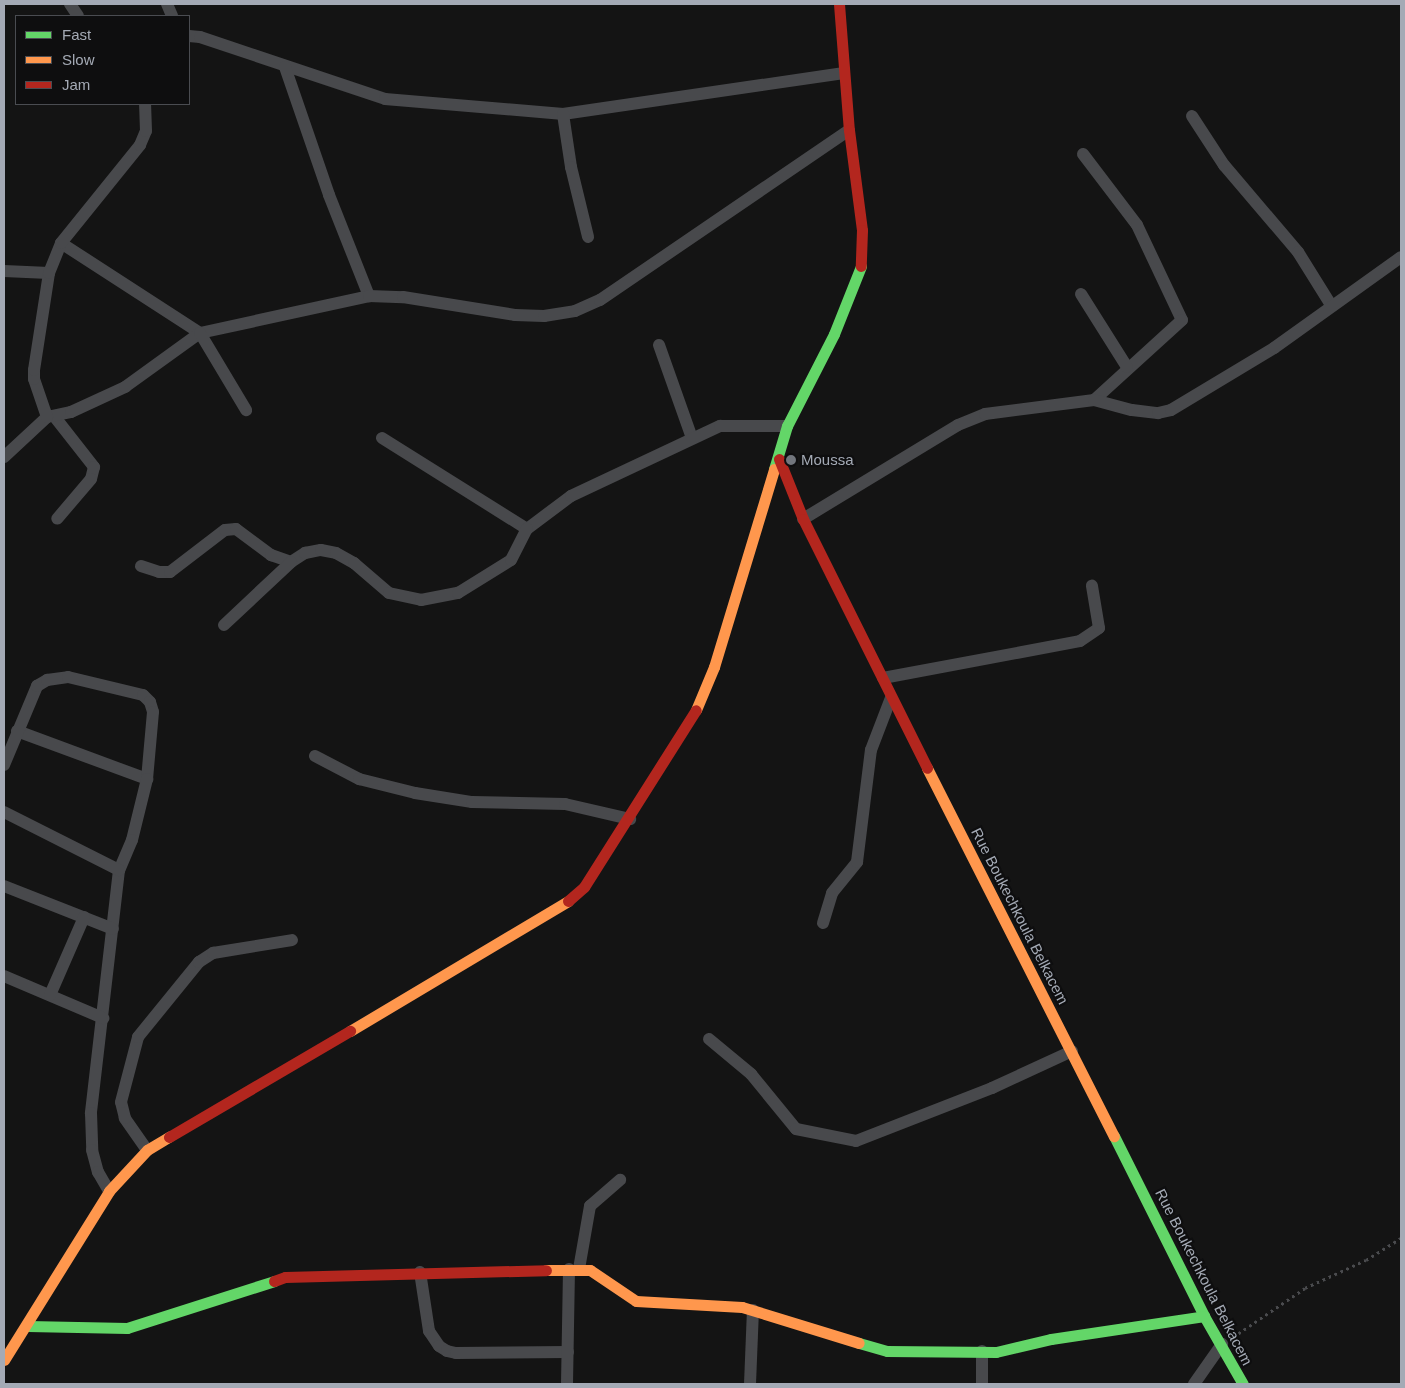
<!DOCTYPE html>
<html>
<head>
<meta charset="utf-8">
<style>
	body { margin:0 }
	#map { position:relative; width:1405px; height:1388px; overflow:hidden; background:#141414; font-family:Helvetica,sans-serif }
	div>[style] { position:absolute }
	.path>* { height:2.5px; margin-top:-1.25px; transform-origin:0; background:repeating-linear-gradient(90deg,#4a4b4e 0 2.5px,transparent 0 6.5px) }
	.street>* { height:12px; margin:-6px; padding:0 6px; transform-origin:6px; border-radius:6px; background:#48494c }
	.fast>* { height:11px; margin:-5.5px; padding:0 5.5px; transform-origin:5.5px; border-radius:5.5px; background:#63d668 }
	.slow>* { height:11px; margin:-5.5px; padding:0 5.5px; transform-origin:5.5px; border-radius:5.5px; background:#ff974d }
	.jam>* { height:11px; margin:-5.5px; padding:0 5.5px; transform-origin:5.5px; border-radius:5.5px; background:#b3261e }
	.dots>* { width:14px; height:14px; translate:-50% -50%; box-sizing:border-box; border:2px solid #0e0e0f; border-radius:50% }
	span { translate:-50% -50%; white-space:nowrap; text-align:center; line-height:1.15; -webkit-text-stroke:4.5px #0e0e0f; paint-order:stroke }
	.poi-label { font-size:15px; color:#a4aab5 }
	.left { translate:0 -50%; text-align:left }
	.street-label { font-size:15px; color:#a4aab5 }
	.frame { position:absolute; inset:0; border:5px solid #a4aab5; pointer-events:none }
	.legend { position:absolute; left:15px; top:15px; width:175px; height:90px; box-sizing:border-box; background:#0e0e0f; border:1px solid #4a4c51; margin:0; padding:6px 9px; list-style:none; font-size:15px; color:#a4aab5 }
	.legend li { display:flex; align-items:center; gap:10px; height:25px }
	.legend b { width:25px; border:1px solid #4a4c51 }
</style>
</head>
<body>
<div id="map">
	<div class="path">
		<div style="left:1233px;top:1337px;width:87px;rotate:-34.2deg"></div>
		<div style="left:1305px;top:1288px;width:67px;rotate:-24.7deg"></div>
		<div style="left:1366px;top:1260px;width:41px;rotate:-32.2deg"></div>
	</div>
	<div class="street">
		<div style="left:70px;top:4px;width:14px;rotate:56deg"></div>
		<div style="left:167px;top:4px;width:13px;rotate:67deg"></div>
		<div style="left:189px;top:36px;width:11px;rotate:5deg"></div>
		<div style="left:200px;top:37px;width:195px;rotate:18.5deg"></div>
		<div style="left:385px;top:99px;width:179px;rotate:4.8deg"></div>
		<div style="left:563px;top:114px;width:284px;rotate:-8.3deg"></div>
		<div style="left:285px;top:67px;width:135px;rotate:71deg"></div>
		<div style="left:329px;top:195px;width:109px;rotate:68.4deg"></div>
		<div style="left:563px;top:114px;width:54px;rotate:81.4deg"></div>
		<div style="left:571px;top:167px;width:72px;rotate:76.3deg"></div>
		<div style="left:1192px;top:116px;width:59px;rotate:56.9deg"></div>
		<div style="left:1224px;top:165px;width:114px;rotate:49.6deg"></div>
		<div style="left:1298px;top:252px;width:62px;rotate:58.1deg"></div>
		<div style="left:1083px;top:154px;width:89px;rotate:52.7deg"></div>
		<div style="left:1137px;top:225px;width:105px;rotate:64.7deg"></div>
		<div style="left:1182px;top:320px;width:119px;rotate:137.7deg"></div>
		<div style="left:61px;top:243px;width:166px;rotate:32.9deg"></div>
		<div style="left:200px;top:333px;width:173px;rotate:-12.3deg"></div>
		<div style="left:369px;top:296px;width:34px;rotate:2deg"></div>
		<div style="left:403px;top:297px;width:113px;rotate:9.1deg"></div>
		<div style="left:515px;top:315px;width:29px;rotate:2deg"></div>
		<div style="left:544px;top:316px;width:31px;rotate:-9deg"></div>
		<div style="left:575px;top:311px;width:27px;rotate:-24deg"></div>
		<div style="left:600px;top:300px;width:301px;rotate:-34.3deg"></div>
		<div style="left:4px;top:271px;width:45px;rotate:2.5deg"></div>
		<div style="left:1081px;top:294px;width:86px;rotate:57.8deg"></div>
		<div style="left:659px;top:345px;width:99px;rotate:70.5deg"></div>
		<div style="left:54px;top:416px;width:65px;rotate:51.9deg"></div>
		<div style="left:94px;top:467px;width:12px;rotate:104deg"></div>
		<div style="left:91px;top:479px;width:52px;rotate:130.4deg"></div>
		<div style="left:47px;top:417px;width:25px;rotate:-12deg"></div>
		<div style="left:71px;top:412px;width:60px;rotate:-24.8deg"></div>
		<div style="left:125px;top:387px;width:92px;rotate:-35.8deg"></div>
		<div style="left:200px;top:333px;width:90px;rotate:59.1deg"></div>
		<div style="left:382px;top:438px;width:171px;rotate:32.1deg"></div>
		<div style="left:527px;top:529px;width:55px;rotate:-36.9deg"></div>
		<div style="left:571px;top:496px;width:165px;rotate:-25.2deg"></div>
		<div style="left:720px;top:426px;width:67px"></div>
		<div style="left:4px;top:457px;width:59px;rotate:-42.9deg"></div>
		<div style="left:47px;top:417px;width:40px;rotate:-108.9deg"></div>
		<div style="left:34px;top:379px;width:9px;rotate:-90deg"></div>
		<div style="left:34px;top:370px;width:98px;rotate:-81.2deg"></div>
		<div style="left:49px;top:273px;width:32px;rotate:-68deg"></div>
		<div style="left:61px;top:243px;width:126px;rotate:-51.1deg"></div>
		<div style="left:140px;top:145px;width:15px;rotate:-67deg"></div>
		<div style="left:146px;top:131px;width:27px;rotate:-92deg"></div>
		<div style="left:803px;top:519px;width:181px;rotate:-31.2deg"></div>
		<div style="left:958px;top:425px;width:29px;rotate:-22deg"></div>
		<div style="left:985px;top:414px;width:110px;rotate:-7.3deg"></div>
		<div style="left:1094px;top:400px;width:39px;rotate:15deg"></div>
		<div style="left:1132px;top:410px;width:26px;rotate:7deg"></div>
		<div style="left:1158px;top:413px;width:13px;rotate:-13deg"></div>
		<div style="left:1171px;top:410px;width:120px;rotate:-31deg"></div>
		<div style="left:1274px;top:348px;width:156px;rotate:-35.6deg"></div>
		<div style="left:141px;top:566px;width:19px;rotate:18deg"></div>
		<div style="left:159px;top:572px;width:11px"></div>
		<div style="left:170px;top:572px;width:69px;rotate:-37.4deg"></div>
		<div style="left:225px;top:530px;width:11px;rotate:-5deg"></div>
		<div style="left:236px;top:529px;width:44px;rotate:36.6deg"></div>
		<div style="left:271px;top:555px;width:21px;rotate:19deg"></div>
		<div style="left:291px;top:562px;width:17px;rotate:-33deg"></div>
		<div style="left:305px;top:553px;width:16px;rotate:-11deg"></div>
		<div style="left:321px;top:550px;width:15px;rotate:11deg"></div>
		<div style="left:336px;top:553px;width:21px;rotate:29deg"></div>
		<div style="left:354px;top:563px;width:46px;rotate:40.6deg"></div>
		<div style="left:389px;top:593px;width:33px;rotate:12deg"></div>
		<div style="left:421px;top:600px;width:38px;rotate:-11deg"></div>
		<div style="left:458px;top:593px;width:62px;rotate:-31.9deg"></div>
		<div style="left:511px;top:560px;width:35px;rotate:-63deg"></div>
		<div style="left:224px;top:625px;width:92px;rotate:-43.2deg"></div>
		<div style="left:883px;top:678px;width:200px;rotate:-10.6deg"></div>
		<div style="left:1080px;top:641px;width:23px;rotate:-34deg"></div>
		<div style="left:1099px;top:628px;width:43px;rotate:-99.5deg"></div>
		<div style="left:17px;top:731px;width:139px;rotate:20.3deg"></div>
		<div style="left:315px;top:756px;width:50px;rotate:27.6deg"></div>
		<div style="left:359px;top:779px;width:58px;rotate:14deg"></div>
		<div style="left:415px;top:793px;width:58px;rotate:9deg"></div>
		<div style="left:472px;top:802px;width:93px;rotate:1.2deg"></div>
		<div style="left:565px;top:804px;width:67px;rotate:13deg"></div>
		<div style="left:4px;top:765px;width:86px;rotate:-67.3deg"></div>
		<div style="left:37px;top:686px;width:12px;rotate:-31deg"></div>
		<div style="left:47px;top:680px;width:21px;rotate:-8deg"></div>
		<div style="left:68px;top:677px;width:77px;rotate:13.5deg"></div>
		<div style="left:143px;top:695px;width:10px;rotate:45deg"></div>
		<div style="left:150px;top:702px;width:10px;rotate:73deg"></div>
		<div style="left:153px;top:712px;width:67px;rotate:95.1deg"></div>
		<div style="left:147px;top:779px;width:63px;rotate:103.8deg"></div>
		<div style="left:132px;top:840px;width:33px;rotate:113deg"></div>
		<div style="left:119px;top:870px;width:245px;rotate:96.6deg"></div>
		<div style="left:91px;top:1113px;width:37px;rotate:88deg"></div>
		<div style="left:92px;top:1150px;width:23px;rotate:75deg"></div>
		<div style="left:98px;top:1172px;width:22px;rotate:60deg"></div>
		<div style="left:4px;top:812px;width:129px;rotate:26.8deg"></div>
		<div style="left:4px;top:886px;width:117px;rotate:21.5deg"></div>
		<div style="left:823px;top:923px;width:31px;rotate:-73deg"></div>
		<div style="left:832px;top:893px;width:40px;rotate:-51deg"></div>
		<div style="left:857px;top:862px;width:113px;rotate:-82.9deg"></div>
		<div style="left:871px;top:750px;width:56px;rotate:-69deg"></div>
		<div style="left:4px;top:976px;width:108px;rotate:23deg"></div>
		<div style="left:50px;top:995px;width:85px;rotate:-66.4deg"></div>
		<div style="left:709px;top:1039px;width:55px;rotate:39.8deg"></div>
		<div style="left:751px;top:1074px;width:71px;rotate:50.7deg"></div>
		<div style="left:796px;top:1129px;width:61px;rotate:11.3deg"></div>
		<div style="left:856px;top:1141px;width:146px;rotate:-21.3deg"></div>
		<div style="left:992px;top:1088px;width:88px;rotate:-24.8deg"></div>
		<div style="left:147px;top:1150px;width:39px;rotate:-125deg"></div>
		<div style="left:125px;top:1118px;width:16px;rotate:-104deg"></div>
		<div style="left:121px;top:1102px;width:67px;rotate:-75.3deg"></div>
		<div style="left:138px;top:1037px;width:97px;rotate:-50.9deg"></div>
		<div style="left:199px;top:962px;width:17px;rotate:-33deg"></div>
		<div style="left:213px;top:953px;width:80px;rotate:-9.3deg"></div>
		<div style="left:579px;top:1269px;width:64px;rotate:-80.1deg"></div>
		<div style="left:590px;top:1206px;width:40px;rotate:-41deg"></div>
		<div style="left:420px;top:1272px;width:60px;rotate:81.3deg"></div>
		<div style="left:429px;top:1331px;width:18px;rotate:56deg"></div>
		<div style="left:439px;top:1346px;width:9px;rotate:32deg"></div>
		<div style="left:447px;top:1351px;width:9px;rotate:13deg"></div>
		<div style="left:456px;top:1353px;width:112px;rotate:-0.5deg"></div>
		<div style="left:567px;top:1384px;width:115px;rotate:-89deg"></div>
		<div style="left:750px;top:1384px;width:74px;rotate:-87.7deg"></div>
		<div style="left:982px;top:1384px;width:33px;rotate:-90deg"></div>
		<div style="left:1194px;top:1384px;width:49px;rotate:-55deg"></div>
	</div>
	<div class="fast">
		<div style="left:774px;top:469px;width:45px;rotate:-73.2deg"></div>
		<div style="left:787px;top:426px;width:103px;rotate:-62.9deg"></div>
		<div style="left:834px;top:334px;width:73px;rotate:-68.3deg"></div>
		<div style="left:1114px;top:1136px;width:201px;rotate:63.4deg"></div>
		<div style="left:1204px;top:1316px;width:78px;rotate:60.2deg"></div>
		<div style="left:28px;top:1326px;width:99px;rotate:1.2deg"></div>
		<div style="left:127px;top:1328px;width:154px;rotate:-17.7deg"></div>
		<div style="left:859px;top:1343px;width:29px;rotate:16deg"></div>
		<div style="left:887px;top:1351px;width:109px;rotate:0.5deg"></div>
		<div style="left:996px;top:1352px;width:57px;rotate:-13.3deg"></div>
		<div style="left:1051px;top:1339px;width:155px;rotate:-8.5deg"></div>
	</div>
	<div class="slow">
		<div style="left:696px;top:710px;width:47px;rotate:-67.3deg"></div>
		<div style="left:714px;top:667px;width:207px;rotate:-73.1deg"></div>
		<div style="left:927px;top:768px;width:413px;rotate:63.1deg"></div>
		<div style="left:350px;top:1031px;width:254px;rotate:-30.8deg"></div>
		<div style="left:546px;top:1270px;width:44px"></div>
		<div style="left:590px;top:1270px;width:55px;rotate:34deg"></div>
		<div style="left:636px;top:1301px;width:106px;rotate:3.2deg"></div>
		<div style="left:742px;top:1307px;width:122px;rotate:17.1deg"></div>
		<div style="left:4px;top:1360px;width:199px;rotate:-58.1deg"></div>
		<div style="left:109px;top:1191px;width:56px;rotate:-47.2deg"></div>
		<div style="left:147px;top:1150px;width:26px;rotate:-31deg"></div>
	</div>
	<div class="jam">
		<div style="left:839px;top:4px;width:126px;rotate:85.5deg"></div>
		<div style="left:849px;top:130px;width:101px;rotate:82.6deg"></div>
		<div style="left:862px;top:230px;width:36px;rotate:92deg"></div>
		<div style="left:779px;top:459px;width:65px;rotate:68.2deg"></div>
		<div style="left:803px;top:519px;width:278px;rotate:63.5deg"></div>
		<div style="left:568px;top:901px;width:21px;rotate:-41deg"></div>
		<div style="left:584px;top:887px;width:209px;rotate:-57.7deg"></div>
		<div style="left:169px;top:1137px;width:210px;rotate:-30.4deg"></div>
		<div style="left:274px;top:1281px;width:12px;rotate:-20deg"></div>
		<div style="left:285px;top:1277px;width:261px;rotate:-1.5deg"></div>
	</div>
	<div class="dots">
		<div style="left:791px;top:460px;background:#72767d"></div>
	</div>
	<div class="poi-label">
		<span class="left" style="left:801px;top:460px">Moussa</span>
	</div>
	<div class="street-label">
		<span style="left:1020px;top:916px;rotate:63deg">Rue Boukechkoula Belkacem</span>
		<span style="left:1204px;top:1277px;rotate:63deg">Rue Boukechkoula Belkacem</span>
	</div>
	<div class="frame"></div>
	<ul class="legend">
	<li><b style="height:6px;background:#63d668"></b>Fast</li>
	<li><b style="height:6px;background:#ff974d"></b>Slow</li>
	<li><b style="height:6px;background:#b3261e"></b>Jam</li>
	</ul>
</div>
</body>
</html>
